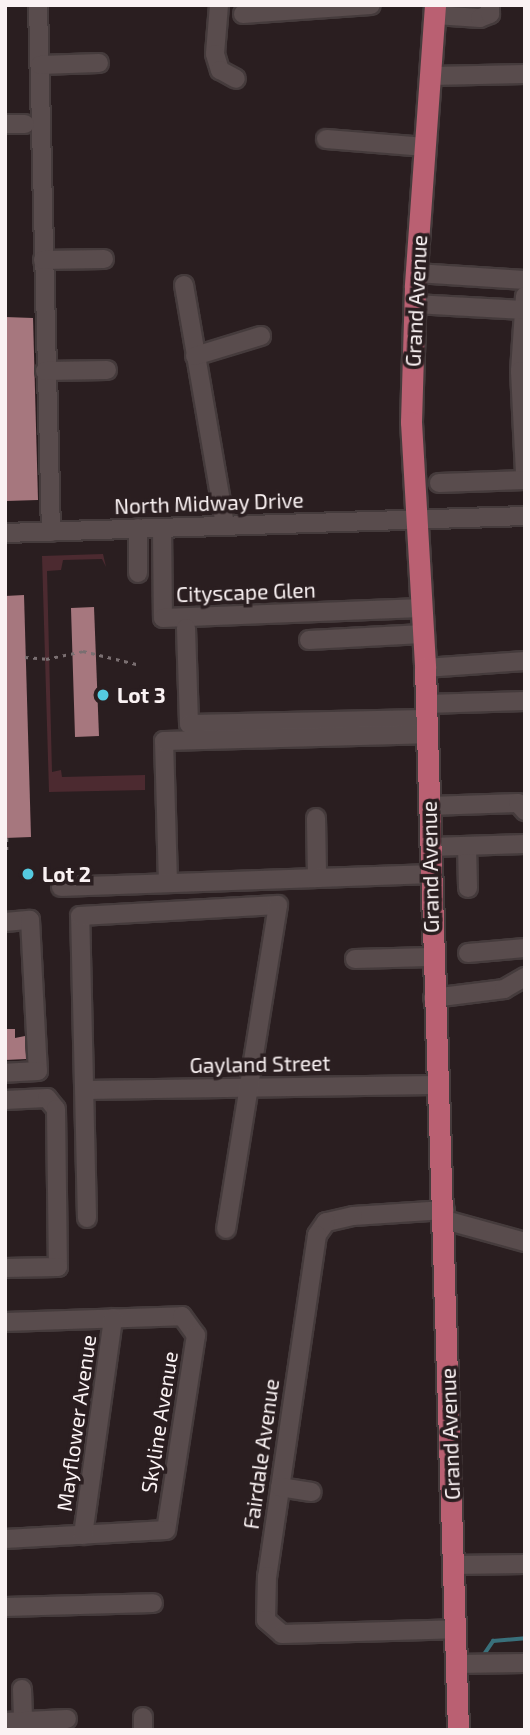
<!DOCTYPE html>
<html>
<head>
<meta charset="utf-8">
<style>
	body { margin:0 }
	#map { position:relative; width:530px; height:1735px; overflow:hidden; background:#2a1e20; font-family:"Exo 2",sans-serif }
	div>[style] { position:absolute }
	.green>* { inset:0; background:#4c2a30 }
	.stream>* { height:3.5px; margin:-1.75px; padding:0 1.75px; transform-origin:1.75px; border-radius:1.75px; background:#39707b }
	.building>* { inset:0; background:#a6777e }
	.path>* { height:2.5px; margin-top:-1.25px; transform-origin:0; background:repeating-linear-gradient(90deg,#7a6f71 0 3.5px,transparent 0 8.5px) }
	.roads { filter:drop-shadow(2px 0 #453b3c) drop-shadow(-2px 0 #453b3c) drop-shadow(0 2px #453b3c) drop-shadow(0 -2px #453b3c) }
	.minor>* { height:18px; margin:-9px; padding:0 9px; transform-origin:9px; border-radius:9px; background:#594c4d }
	.major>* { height:21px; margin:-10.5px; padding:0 10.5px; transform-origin:10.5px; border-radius:10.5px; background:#ba6072 }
	.dots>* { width:19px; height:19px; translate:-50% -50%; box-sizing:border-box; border:4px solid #2a1e20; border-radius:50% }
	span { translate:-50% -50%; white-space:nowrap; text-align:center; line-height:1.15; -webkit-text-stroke:7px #2a1e20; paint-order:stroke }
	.street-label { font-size:21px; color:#faf2f3 }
	.poi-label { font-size:21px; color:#faf2f3; font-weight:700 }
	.left { translate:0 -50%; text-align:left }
	.frame { position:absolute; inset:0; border:7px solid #faf2f3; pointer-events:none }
</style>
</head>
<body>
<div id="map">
	<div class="green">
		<div style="clip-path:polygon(103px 554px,106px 567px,102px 559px,63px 560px,61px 570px,47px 571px,52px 772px,61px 770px,62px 777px,145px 775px,145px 790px,49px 792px,42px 556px)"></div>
	</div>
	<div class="stream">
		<div style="left:483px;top:1656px;width:18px;rotate:-56deg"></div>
		<div style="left:493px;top:1641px;width:32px;rotate:-5deg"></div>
	</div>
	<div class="building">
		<div style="clip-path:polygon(5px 317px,33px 318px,38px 500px,6px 501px)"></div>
		<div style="clip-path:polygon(24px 595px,31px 837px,5px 838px,5px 596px)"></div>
		<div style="clip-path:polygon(94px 607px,99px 736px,75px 737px,71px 608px)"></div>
		<div style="clip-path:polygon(5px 1029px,15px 1029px,15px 1038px,25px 1036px,26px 1059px,5px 1060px)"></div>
	</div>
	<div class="path">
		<div style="left:25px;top:657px;width:21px;rotate:5deg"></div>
		<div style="left:46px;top:659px;width:38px;rotate:-12deg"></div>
		<div style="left:83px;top:651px;width:59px;rotate:13.8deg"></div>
		<div style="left:7px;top:838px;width:16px;rotate:90deg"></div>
	</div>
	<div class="roads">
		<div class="minor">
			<div style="left:38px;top:5px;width:527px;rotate:88.59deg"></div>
			<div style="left:219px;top:5px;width:49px;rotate:94.7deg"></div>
			<div style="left:215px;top:54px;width:17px;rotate:73deg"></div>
			<div style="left:220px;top:70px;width:18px;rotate:29deg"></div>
			<div style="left:243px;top:14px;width:128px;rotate:-4deg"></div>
			<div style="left:435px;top:15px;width:45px;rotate:3.8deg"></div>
			<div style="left:480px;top:18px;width:11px;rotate:-22deg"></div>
			<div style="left:490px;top:14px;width:9px;rotate:-90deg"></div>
			<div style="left:40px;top:65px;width:59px;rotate:-1.9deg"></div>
			<div style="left:431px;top:76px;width:94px;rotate:-1.2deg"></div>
			<div style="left:5px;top:124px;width:20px"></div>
			<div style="left:326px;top:139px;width:100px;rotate:4.6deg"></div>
			<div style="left:43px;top:260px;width:61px;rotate:-0.9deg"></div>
			<div style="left:416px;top:273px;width:109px;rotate:3.7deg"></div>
			<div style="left:184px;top:285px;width:243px;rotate:80.3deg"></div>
			<div style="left:525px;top:296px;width:75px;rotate:93.8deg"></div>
			<div style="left:520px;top:371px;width:104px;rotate:87.2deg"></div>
			<div style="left:414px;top:304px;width:110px;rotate:3.1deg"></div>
			<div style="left:195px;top:356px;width:69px;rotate:-16.9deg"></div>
			<div style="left:45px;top:371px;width:62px;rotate:-0.9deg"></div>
			<div style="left:439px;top:483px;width:86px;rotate:-2deg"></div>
			<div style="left:162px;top:528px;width:90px;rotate:89.4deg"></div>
			<div style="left:163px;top:618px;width:259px;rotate:-2.2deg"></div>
			<div style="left:5px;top:533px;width:520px;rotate:-1.87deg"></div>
			<div style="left:138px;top:573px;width:45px;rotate:-90deg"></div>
			<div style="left:186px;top:628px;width:96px;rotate:88.2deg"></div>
			<div style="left:189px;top:724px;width:238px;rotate:-1.2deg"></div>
			<div style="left:309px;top:640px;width:114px;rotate:-3deg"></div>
			<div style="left:425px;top:668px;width:100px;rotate:-4deg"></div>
			<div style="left:426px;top:704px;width:99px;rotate:-1.7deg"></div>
			<div style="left:429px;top:806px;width:89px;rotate:-1.9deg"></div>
			<div style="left:518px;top:803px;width:11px;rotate:49deg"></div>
			<div style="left:316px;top:818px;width:60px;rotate:89deg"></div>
			<div style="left:467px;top:846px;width:42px;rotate:88.6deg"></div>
			<div style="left:430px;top:847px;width:95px;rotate:-1.8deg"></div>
			<div style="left:168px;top:883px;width:142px;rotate:-91.6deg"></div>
			<div style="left:164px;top:741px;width:263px;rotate:-1.5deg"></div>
			<div style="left:61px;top:887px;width:370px;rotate:-2deg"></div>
			<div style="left:5px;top:922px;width:25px;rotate:-5deg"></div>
			<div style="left:30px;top:920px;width:151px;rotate:87deg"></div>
			<div style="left:38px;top:1071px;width:33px;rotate:177deg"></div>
			<div style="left:468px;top:953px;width:57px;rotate:-5deg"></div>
			<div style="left:355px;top:959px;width:76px;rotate:-1.5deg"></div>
			<div style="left:433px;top:998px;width:72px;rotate:-7.2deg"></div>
			<div style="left:504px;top:989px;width:24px;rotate:-30deg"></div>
			<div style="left:85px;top:1090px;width:350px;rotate:-0.8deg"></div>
			<div style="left:5px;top:1100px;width:42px;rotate:-2.7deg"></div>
			<div style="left:47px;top:1098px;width:14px;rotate:51deg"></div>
			<div style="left:56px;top:1109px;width:158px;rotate:89.3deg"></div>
			<div style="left:58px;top:1267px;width:53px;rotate:178.9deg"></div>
			<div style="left:445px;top:1210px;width:92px;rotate:176.3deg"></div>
			<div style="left:353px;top:1216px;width:28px;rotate:167deg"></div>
			<div style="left:326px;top:1222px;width:16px;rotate:125deg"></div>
			<div style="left:317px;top:1235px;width:345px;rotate:98.3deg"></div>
			<div style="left:267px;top:1576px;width:44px;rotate:91.3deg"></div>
			<div style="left:266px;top:1620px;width:21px;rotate:41deg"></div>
			<div style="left:282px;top:1634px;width:174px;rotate:-1.6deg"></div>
			<div style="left:87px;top:1218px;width:302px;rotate:-91.3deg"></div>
			<div style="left:80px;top:916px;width:198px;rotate:-3.2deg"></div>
			<div style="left:278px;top:905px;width:328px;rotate:99.1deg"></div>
			<div style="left:445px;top:1220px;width:83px;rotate:15.4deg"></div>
			<div style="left:5px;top:1322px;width:177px;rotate:-1.9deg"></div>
			<div style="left:182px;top:1316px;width:24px;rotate:54deg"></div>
			<div style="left:196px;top:1335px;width:197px;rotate:98.7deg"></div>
			<div style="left:166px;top:1530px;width:161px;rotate:176.8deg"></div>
			<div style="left:280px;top:1487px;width:32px;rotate:9deg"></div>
			<div style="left:83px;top:1535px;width:219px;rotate:-82.1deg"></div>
			<div style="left:454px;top:1565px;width:71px;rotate:-0.8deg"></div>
			<div style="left:5px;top:1607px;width:148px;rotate:-1.5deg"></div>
			<div style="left:456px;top:1664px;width:69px;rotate:-0.8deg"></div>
			<div style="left:22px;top:1689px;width:32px;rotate:88deg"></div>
			<div style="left:143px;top:1717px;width:13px;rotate:90deg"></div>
			<div style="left:5px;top:1722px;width:62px;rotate:-2.8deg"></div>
		</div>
		<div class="major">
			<div style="left:435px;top:5px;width:283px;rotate:94.1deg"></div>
			<div style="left:415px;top:287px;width:135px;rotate:91.7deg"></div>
			<div style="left:411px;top:422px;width:246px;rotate:86.7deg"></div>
			<div style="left:425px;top:668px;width:1063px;rotate:88.22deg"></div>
		</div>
	</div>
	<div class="dots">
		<div style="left:103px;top:695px;background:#55cae0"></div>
		<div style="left:28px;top:874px;background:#55cae0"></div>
	</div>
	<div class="street-label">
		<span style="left:416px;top:301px;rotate:-87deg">Grand Avenue</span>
		<span style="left:209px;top:503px;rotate:-2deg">North Midway Drive</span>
		<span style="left:246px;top:592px;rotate:-2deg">Cityscape Glen</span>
		<span style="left:430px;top:867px;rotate:-91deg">Grand Avenue</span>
		<span style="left:260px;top:1064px;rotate:-1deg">Gayland Street</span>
		<span style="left:159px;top:1422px;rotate:-81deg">Skyline Avenue</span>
		<span style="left:76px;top:1423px;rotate:-82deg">Mayflower Avenue</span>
		<span style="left:450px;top:1434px;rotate:-92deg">Grand Avenue</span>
		<span style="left:261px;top:1454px;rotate:-82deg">Fairdale Avenue</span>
	</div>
	<div class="poi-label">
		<span class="left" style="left:117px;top:695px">Lot 3</span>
		<span class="left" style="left:42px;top:874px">Lot 2</span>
	</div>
	<div class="frame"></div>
</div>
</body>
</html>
